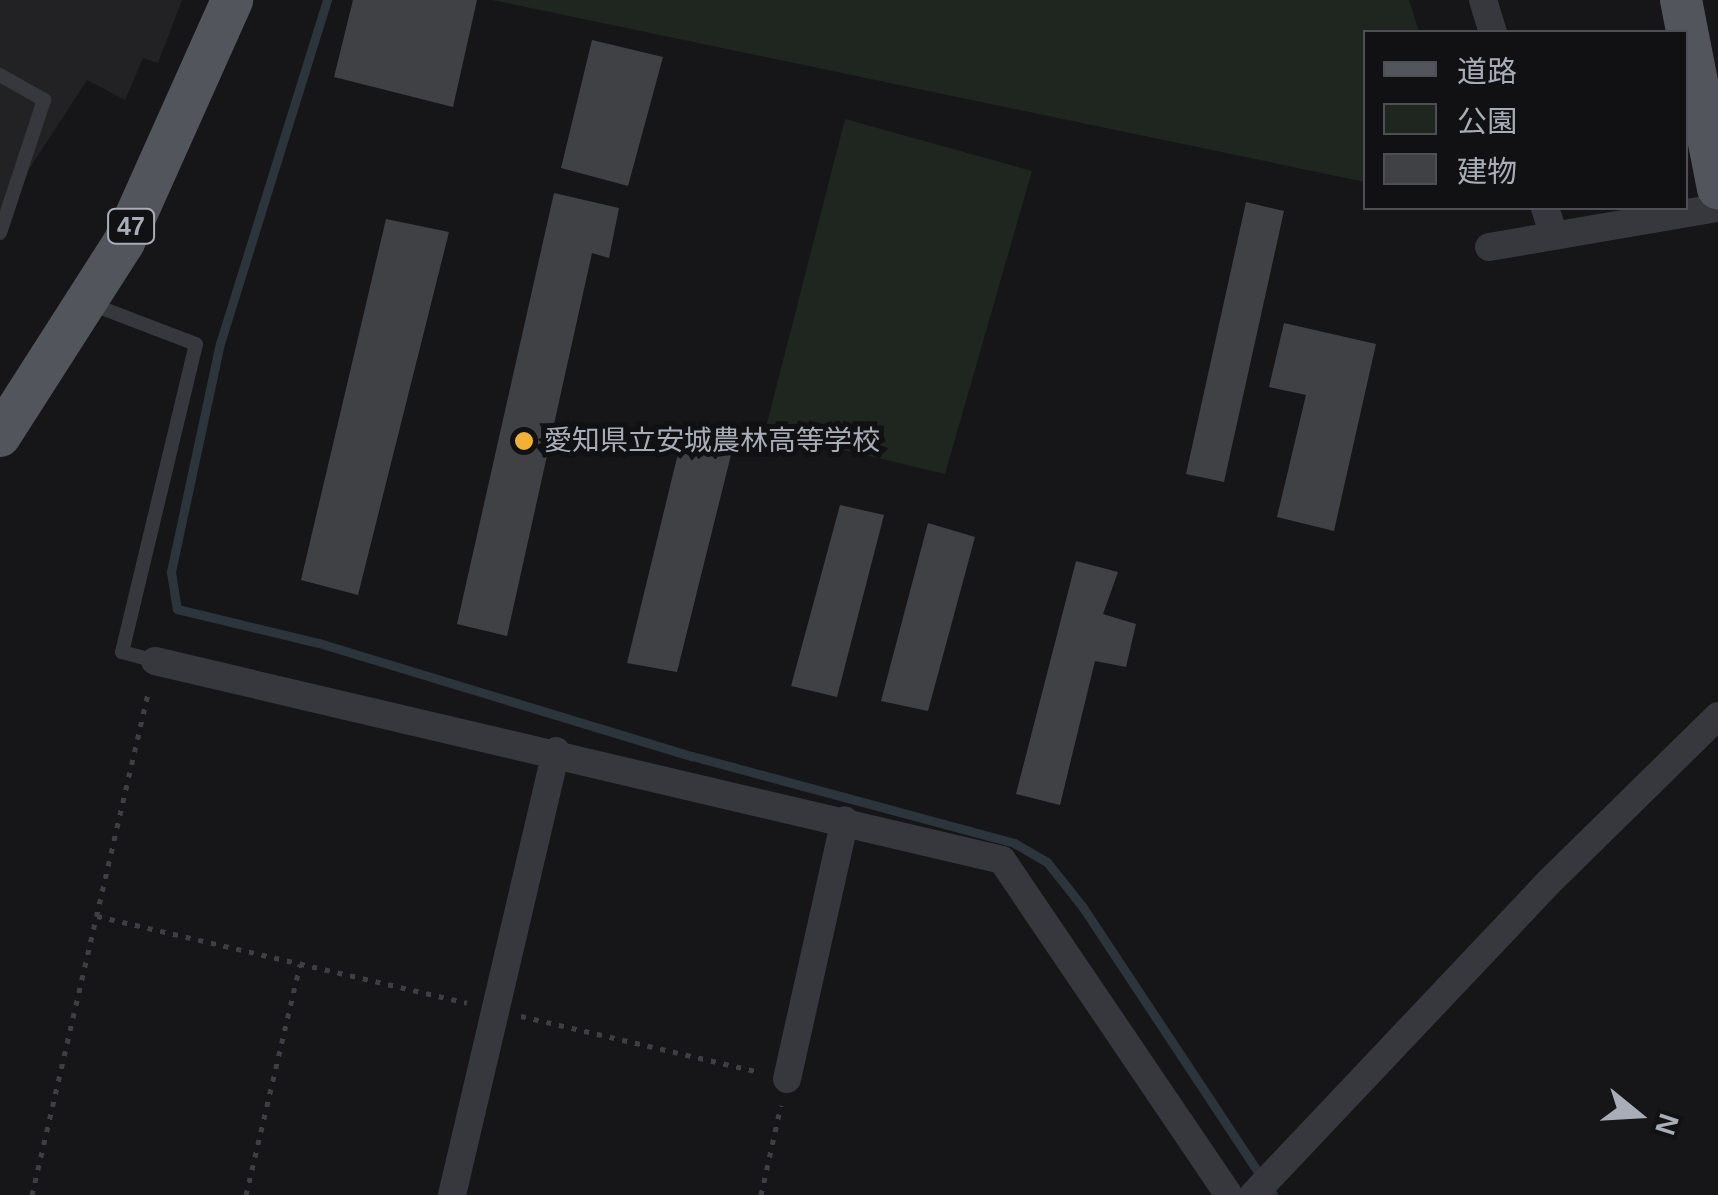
<!DOCTYPE html>
<html>
<head>
<meta charset="utf-8">
<style>
	body { margin:0 }
	#map { position:relative; width:1718px; height:1195px; overflow:hidden; background:#161618; font-family:Arial,"Noto Sans JP",sans-serif }
	div>[style] { position:absolute }
	.built>* { inset:0; background:#222225 }
	.green>* { inset:0; background:#1e261f }
	.stream>* { height:9px; margin:-4.5px; padding:0 4.5px; transform-origin:4.5px; border-radius:4.5px; background:#2c353c }
	.building>* { inset:0; background:#404145 }
	.path>* { height:5px; margin-top:-2.5px; transform-origin:0; background:repeating-linear-gradient(90deg,#3d3f44 0 5px,transparent 0 13px) }
	.lane>* { height:14px; margin:-7px; padding:0 7px; transform-origin:7px; border-radius:7px; background:#37383d }
	.street>* { height:28px; margin:-14px; padding:0 14px; transform-origin:14px; border-radius:14px; background:#37383d }
	.primary>* { height:42px; margin:-21px; padding:0 21px; transform-origin:21px; border-radius:21px; background:#53555c }
	.dots>* { width:28px; height:28px; translate:-50% -50%; box-sizing:border-box; border:5px solid #111113; border-radius:50% }
	span { translate:-50% -50%; white-space:nowrap; text-align:center; line-height:1.15; -webkit-text-stroke:10px #111113; paint-order:stroke }
	.shield-label span { padding:2px 8px; background:#111113; border:2px solid; border-radius:8px; -webkit-text-stroke-width:0 }
	.shield-label { font-size:25px; color:#a8adb8; font-weight:700 }
	.poi-label { font-size:28px; color:#a8adb8 }
	.left { translate:0 -50%; text-align:left }
	.legend { position:absolute; left:1363px; top:30px; width:325px; height:180px; box-sizing:border-box; background:#111113; border:2px solid #4d4f55; margin:0; padding:12px 18px; list-style:none; font-size:30px; color:#a8adb8 }
	.legend li { display:flex; align-items:center; gap:20px; height:50px }
	.legend b { width:50px; border:2px solid #4d4f55 }
	.north { position:absolute; left:1588px; top:1065px; width:100px; height:100px; -webkit-text-stroke:8px #111113; paint-order:stroke; rotate:108deg; font-size:28px; font-weight:700; line-height:40px; text-align:center; color:#a8adb8 }
	.north::after { content:''; display:block; margin:auto; width:35px; height:45px; background:#a8adb8; clip-path:polygon(50% 0,100% 100%,50% 72%,0 100%) }
</style>
</head>
<body>
<div id="map">
	<div class="built">
		<div style="clip-path:polygon(0 0,182px 0,158px 63px,143px 58px,125px 100px,87px 80px,0 214px)"></div>
	</div>
	<div class="green">
		<div style="clip-path:polygon(492px 0,1409px 0,1419px 32px,1366px 32px,1365px 182px)"></div>
		<div style="clip-path:polygon(845px 119px,1032px 171px,945px 474px,765px 431px)"></div>
	</div>
	<div class="stream">
		<div style="left:327px;top:0;width:359px;rotate:107.3deg"></div>
		<div style="left:220px;top:343px;width:234px;rotate:102.1deg"></div>
		<div style="left:171px;top:572px;width:37px;rotate:81deg"></div>
		<div style="left:177px;top:609px;width:146px;rotate:13.5deg"></div>
		<div style="left:319px;top:643px;width:390px;rotate:16.9deg"></div>
		<div style="left:692px;top:756px;width:334px;rotate:15.1deg"></div>
		<div style="left:1014px;top:843px;width:38px;rotate:30deg"></div>
		<div style="left:1047px;top:862px;width:56px;rotate:51.5deg"></div>
		<div style="left:1082px;top:906px;width:346px;rotate:56.5deg"></div>
	</div>
	<div class="building">
		<div style="clip-path:polygon(353px 0,477px 0,453px 107px,334px 77px)"></div>
		<div style="clip-path:polygon(592px 40px,663px 57px,628px 186px,561px 168px)"></div>
		<div style="clip-path:polygon(554px 193px,619px 208px,609px 258px,592px 253px,507px 636px,457px 624px)"></div>
		<div style="clip-path:polygon(1246px 202px,1284px 211px,1224px 482px,1186px 474px)"></div>
		<div style="clip-path:polygon(386px 219px,449px 232px,358px 595px,301px 580px)"></div>
		<div style="clip-path:polygon(1284px 323px,1376px 344px,1334px 531px,1277px 517px,1306px 395px,1269px 387px)"></div>
		<div style="clip-path:polygon(683px 433px,733px 447px,677px 672px,627px 663px)"></div>
		<div style="clip-path:polygon(840px 505px,884px 515px,837px 697px,791px 686px)"></div>
		<div style="clip-path:polygon(928px 523px,975px 537px,928px 711px,881px 701px)"></div>
		<div style="clip-path:polygon(1076px 561px,1118px 572px,1103px 614px,1136px 624px,1126px 667px,1095px 661px,1060px 805px,1016px 794px)"></div>
	</div>
	<div class="path">
		<div style="left:97px;top:916px;width:380px;rotate:13.2deg"></div>
		<div style="left:521px;top:1016px;width:244px;rotate:13.2deg"></div>
		<div style="left:32px;top:1195px;width:519px;rotate:-76.98deg"></div>
		<div style="left:246px;top:1195px;width:237px;rotate:-76.8deg"></div>
		<div style="left:761px;top:1195px;width:92px;rotate:-77.5deg"></div>
	</div>
	<div class="lane">
		<div style="left:0;top:75px;width:51px;rotate:29.6deg"></div>
		<div style="left:44px;top:100px;width:140px;rotate:108.3deg"></div>
		<div style="left:91px;top:304px;width:112px;rotate:20.9deg"></div>
		<div style="left:196px;top:344px;width:317px;rotate:103.5deg"></div>
		<div style="left:122px;top:652px;width:34px;rotate:15deg"></div>
	</div>
	<div class="street">
		<div style="left:1483px;top:0;width:34px;rotate:73deg"></div>
		<div style="left:1545px;top:208px;width:29px;rotate:72deg"></div>
		<div style="left:1489px;top:247px;width:232px;rotate:-9.7deg"></div>
		<div style="left:155px;top:661px;width:870px;rotate:13.22deg"></div>
		<div style="left:1002px;top:860px;width:405px;rotate:55.9deg"></div>
		<div style="left:787px;top:1079px;width:265px;rotate:-77.4deg"></div>
		<div style="left:452px;top:1195px;width:456px;rotate:-76.8deg"></div>
		<div style="left:1253px;top:1195px;width:431px;rotate:-46.6deg"></div>
		<div style="left:1549px;top:882px;width:237px;rotate:-44.5deg"></div>
	</div>
	<div class="primary">
		<div style="left:1681px;top:0;width:192px;rotate:78.9deg"></div>
		<div style="left:0;top:436px;width:230px;rotate:-57.4deg"></div>
		<div style="left:124px;top:242px;width:265px;rotate:-65.9deg"></div>
	</div>
	<div class="dots">
		<div style="left:524px;top:441px;background:#f2b134"></div>
	</div>
	<div class="shield-label">
		<span style="left:131px;top:226px">47</span>
	</div>
	<div class="poi-label">
		<span class="left" style="left:544px;top:441px">愛知県立安城農林高等学校</span>
	</div>
	<ul class="legend">
	<li><b style="height:12px;background:#53555c"></b>道路</li>
	<li><b style="height:28px;background:#1e261f"></b>公園</li>
	<li><b style="height:28px;background:#404145"></b>建物</li>
	</ul>
	<div class="north">N</div>
</div>
</body>
</html>
